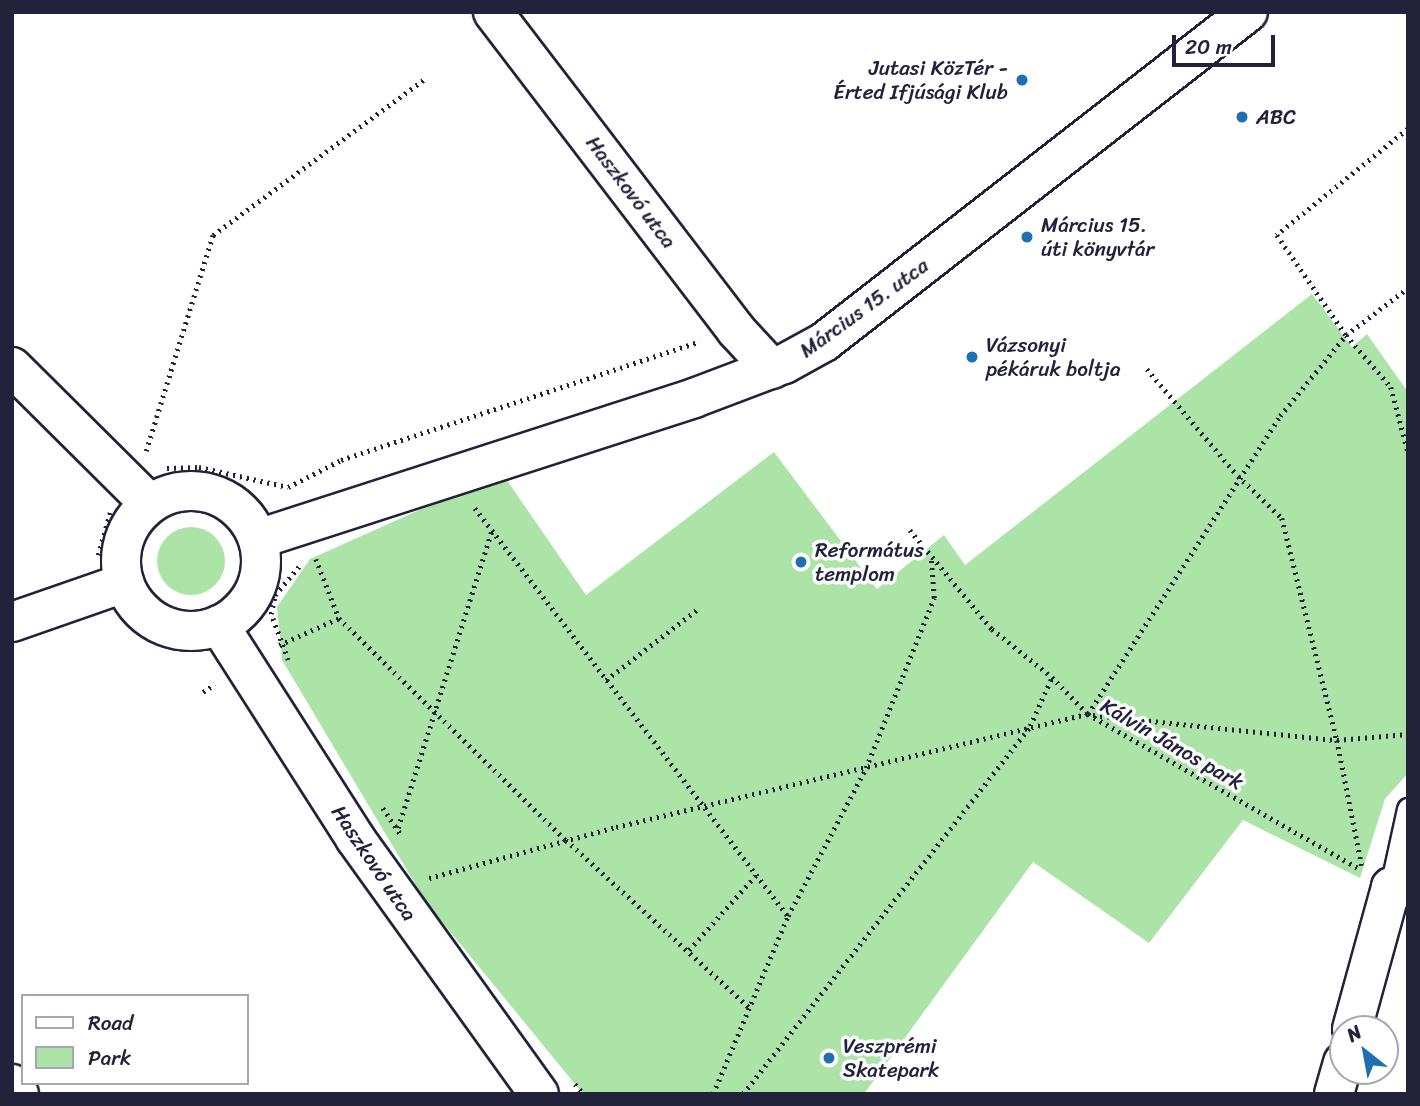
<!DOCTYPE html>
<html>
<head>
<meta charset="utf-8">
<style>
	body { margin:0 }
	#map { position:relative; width:1420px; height:1106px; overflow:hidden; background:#fff; font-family:Sriracha,sans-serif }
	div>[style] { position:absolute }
	.green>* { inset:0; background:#ace4a8 }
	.round { border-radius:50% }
	.path>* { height:4.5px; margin-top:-2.25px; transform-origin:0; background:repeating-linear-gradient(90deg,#22223b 0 2px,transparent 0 7px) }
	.roads { filter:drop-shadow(2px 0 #22223b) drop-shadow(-2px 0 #22223b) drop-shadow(0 2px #22223b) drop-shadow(0 -2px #22223b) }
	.service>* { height:21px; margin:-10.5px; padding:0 10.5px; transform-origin:10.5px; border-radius:10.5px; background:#fff }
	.minor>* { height:38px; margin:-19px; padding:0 19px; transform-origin:19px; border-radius:19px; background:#fff }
	.tertiary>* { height:38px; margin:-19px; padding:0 19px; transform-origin:19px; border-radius:19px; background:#fff }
	.tertiary>.ring { margin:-19px; padding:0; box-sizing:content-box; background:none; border:38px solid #fff; border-radius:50% }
	.dots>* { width:19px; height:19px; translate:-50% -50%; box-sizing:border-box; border:4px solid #fff; border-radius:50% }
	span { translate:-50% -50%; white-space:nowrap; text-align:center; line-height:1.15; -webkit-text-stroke:7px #fff; paint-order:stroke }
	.poi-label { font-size:21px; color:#22223b }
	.right { translate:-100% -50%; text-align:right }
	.left { translate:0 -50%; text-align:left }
	.street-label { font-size:21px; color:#22223b }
	.frame { position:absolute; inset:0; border:14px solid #22223b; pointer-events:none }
	.legend { position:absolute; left:21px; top:994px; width:228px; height:91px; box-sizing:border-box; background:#fff; border:2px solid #a7a7b1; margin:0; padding:9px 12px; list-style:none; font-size:21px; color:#22223b }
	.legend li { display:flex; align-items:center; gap:14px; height:35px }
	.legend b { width:35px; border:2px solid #a7a7b1 }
	.north { position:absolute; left:1329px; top:1015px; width:70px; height:70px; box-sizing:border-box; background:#fff; border:2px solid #a7a7b1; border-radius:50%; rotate:329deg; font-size:19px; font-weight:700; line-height:28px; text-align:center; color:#22223b }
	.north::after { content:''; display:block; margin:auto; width:24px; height:32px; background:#1f6fb2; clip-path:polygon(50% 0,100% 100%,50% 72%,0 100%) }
	.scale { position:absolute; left:1172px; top:35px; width:103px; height:32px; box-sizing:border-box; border:4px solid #22223b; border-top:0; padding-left:9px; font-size:21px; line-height:24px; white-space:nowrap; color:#22223b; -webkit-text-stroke:5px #fff; paint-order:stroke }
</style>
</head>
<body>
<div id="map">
	<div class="green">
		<div style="clip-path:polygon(1312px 294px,1352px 347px,1367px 334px,1408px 392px,1408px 773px,1385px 799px,1360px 878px,1243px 820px,1149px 943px,1033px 862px,864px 1094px,583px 1094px,426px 902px,282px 660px,277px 607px,310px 559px,502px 473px,586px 595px,774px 452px,877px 589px,944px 535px,965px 565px)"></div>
		<div class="round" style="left:157px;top:527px;width:68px;height:68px"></div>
	</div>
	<div class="path">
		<div style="left:1408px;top:129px;width:169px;rotate:141deg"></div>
		<div style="left:1277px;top:235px;width:121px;rotate:55.4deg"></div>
		<div style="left:1346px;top:335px;width:69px;rotate:49.1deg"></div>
		<div style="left:1391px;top:387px;width:67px;rotate:75.3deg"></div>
		<div style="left:1147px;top:369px;width:140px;rotate:49.6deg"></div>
		<div style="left:1238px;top:476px;width:61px;rotate:43.7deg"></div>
		<div style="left:1282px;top:518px;width:229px;rotate:76.1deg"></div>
		<div style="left:1337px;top:740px;width:128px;rotate:78.8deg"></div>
		<div style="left:146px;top:451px;width:226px;rotate:-72.8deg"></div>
		<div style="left:213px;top:235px;width:265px;rotate:-36.4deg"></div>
		<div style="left:167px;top:468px;width:32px;rotate:-2deg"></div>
		<div style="left:199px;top:467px;width:91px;rotate:12.7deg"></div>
		<div style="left:288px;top:487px;width:59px;rotate:-27deg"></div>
		<div style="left:341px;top:460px;width:378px;rotate:-18.3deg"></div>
		<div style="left:475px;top:508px;width:514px;rotate:52.51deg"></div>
		<div style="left:910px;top:530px;width:129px;rotate:50.4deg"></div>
		<div style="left:992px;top:629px;width:77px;rotate:38.7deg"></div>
		<div style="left:1052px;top:677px;width:52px;rotate:45.8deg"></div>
		<div style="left:1088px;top:714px;width:313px;rotate:29.7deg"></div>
		<div style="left:98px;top:555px;width:44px;rotate:-74.1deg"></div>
		<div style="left:316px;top:559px;width:63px;rotate:68.7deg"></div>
		<div style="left:339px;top:618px;width:318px;rotate:44.4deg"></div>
		<div style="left:566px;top:840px;width:249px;rotate:42.4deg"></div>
		<div style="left:279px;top:645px;width:66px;rotate:-24.2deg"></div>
		<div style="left:288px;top:660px;width:49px;rotate:-110.3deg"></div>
		<div style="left:271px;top:614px;width:19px;rotate:-78deg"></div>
		<div style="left:275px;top:595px;width:38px;rotate:-50deg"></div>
		<div style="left:606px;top:680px;width:118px;rotate:-37.7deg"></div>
		<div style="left:203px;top:692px;width:14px;rotate:-34deg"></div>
		<div style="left:1093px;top:715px;width:245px;rotate:5.9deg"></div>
		<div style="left:1337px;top:740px;width:71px;rotate:-4.8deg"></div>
		<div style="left:383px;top:808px;width:34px;rotate:56deg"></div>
		<div style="left:398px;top:828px;width:313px;rotate:-72.5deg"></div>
		<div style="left:429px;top:878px;width:194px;rotate:-15.3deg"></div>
		<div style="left:616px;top:827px;width:485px;rotate:-13.5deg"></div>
		<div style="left:1088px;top:714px;width:354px;rotate:-57.2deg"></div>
		<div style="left:1280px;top:416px;width:104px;rotate:-50.8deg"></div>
		<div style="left:1346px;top:335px;width:78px;rotate:-37.2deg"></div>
		<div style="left:689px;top:950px;width:101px;rotate:-48.2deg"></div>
		<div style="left:575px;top:1084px;width:13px;rotate:48deg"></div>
		<div style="left:713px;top:1094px;width:193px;rotate:-67.2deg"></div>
		<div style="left:788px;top:916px;width:167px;rotate:-62.2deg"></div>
		<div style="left:866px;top:768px;width:183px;rotate:-68.2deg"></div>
		<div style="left:934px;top:598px;width:40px;rotate:-94.3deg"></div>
		<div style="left:743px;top:1094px;width:467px;rotate:-52deg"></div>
		<div style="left:1030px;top:726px;width:54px;rotate:-65.8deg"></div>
	</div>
	<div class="roads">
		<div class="service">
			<div style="left:1391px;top:887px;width:80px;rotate:-77.7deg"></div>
		</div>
		<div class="minor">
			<div style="left:493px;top:12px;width:400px;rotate:52.6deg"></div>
			<div style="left:736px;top:330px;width:53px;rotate:47.3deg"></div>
			<div style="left:258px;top:539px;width:458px;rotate:-17.9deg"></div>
			<div style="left:694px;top:398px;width:96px;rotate:-20.7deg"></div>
			<div style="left:784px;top:364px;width:46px;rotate:-28.8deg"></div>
			<div style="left:824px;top:342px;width:537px;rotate:-37.89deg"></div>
			<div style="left:12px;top:622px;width:119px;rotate:-19.2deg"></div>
			<div style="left:1352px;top:1029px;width:147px;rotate:-74.6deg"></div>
			<div style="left:1391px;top:887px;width:17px;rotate:3deg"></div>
			<div style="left:12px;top:1084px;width:12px;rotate:55deg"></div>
			<div style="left:1334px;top:1094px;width:33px;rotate:-74deg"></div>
		</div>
		<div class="tertiary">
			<div style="left:12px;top:367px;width:194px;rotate:44.8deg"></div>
			<div class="ring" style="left:121px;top:491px;width:102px;height:102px"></div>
			<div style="left:219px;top:625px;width:253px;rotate:57.4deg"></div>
			<div style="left:355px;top:838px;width:315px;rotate:54.3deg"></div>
		</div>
	</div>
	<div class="dots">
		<div style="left:1022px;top:80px;background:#1f6fb2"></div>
		<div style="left:1242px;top:117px;background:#1f6fb2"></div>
		<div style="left:1027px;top:237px;background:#1f6fb2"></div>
		<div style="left:972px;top:357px;background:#1f6fb2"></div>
		<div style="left:801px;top:562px;background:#1f6fb2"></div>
		<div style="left:829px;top:1058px;background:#1f6fb2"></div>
	</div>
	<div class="poi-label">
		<span class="right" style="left:1008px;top:80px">Jutasi KözTér -<br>Érted Ifjúsági Klub</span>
		<span class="left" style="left:1256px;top:117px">ABC</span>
		<span class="left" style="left:1041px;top:237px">Március 15.<br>úti könyvtár</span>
		<span class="left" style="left:986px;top:357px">Vázsonyi<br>pékáruk boltja</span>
		<span class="left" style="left:815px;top:562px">Református<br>templom</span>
		<span class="left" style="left:843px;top:1058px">Veszprémi<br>Skatepark</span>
	</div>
	<div class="street-label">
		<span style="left:631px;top:192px;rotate:53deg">Haszkovó utca</span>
		<span style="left:864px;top:308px;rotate:-36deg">Március 15. utca</span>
		<span style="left:1172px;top:744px;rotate:30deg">Kálvin János park</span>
		<span style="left:374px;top:863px;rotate:56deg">Haszkovó utca</span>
	</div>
	<div class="frame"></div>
	<ul class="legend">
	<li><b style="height:9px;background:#fff"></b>Road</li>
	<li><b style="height:19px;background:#ace4a8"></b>Park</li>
	</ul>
	<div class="north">N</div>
	<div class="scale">20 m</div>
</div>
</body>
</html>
